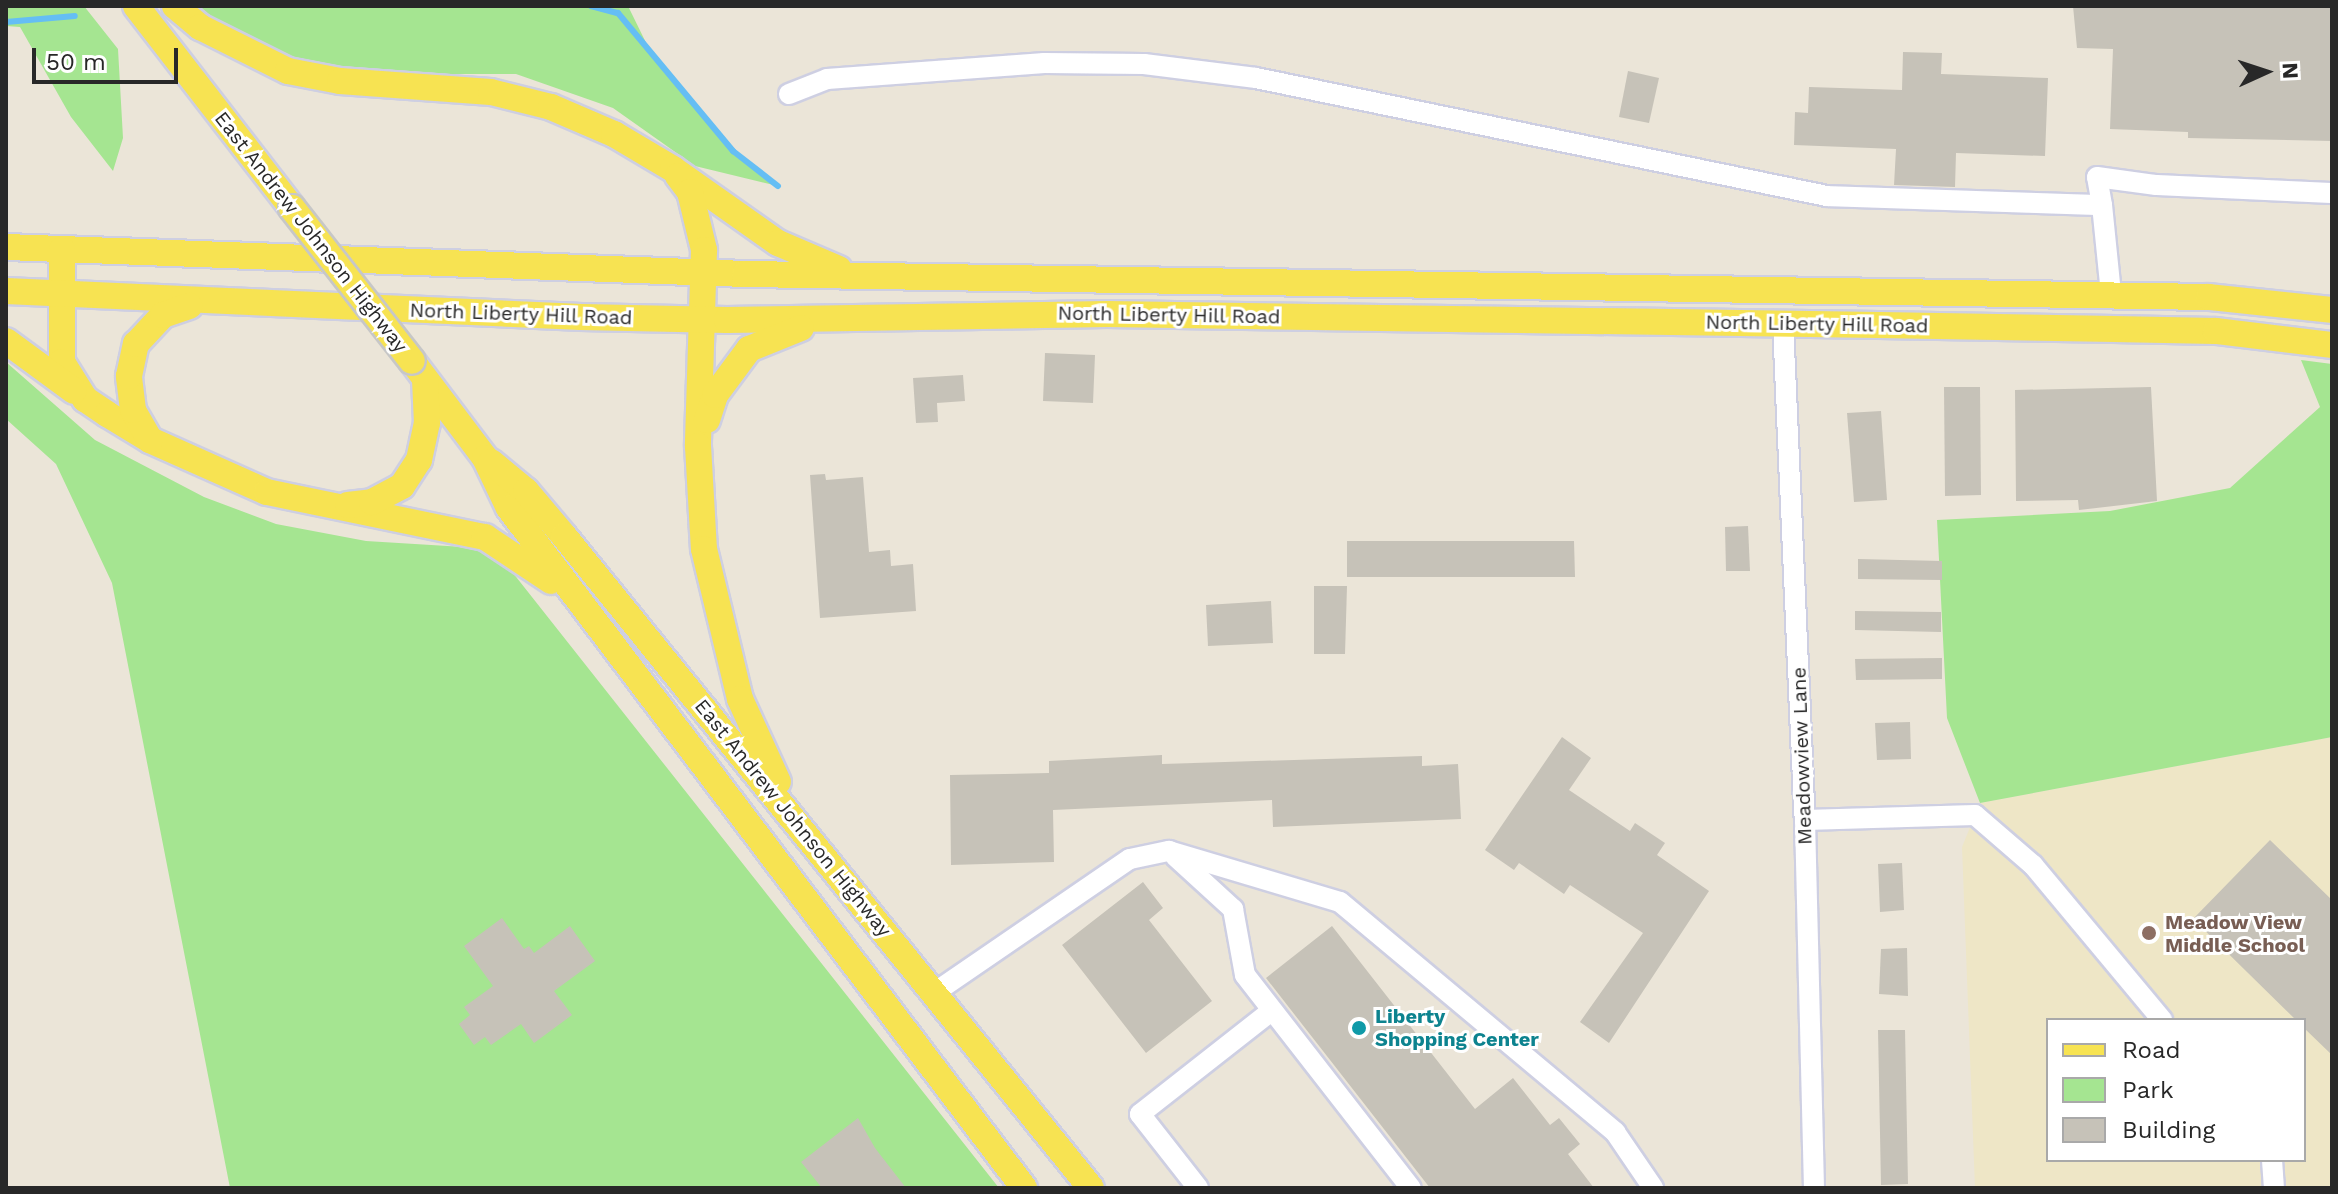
<!DOCTYPE html>
<html>
<head>
<meta charset="utf-8">
<style>
	body { margin:0 }
	#map { position:relative; width:2338px; height:1194px; overflow:hidden; background:#ebe5d8; font-family:"Work Sans",sans-serif }
	div>[style] { position:absolute }
	.education>* { inset:0; background:#eee6c6 }
	.green>* { inset:0; background:#a5e591 }
	.stream>* { height:6px; margin:-3px; padding:0 3px; transform-origin:3px; border-radius:3px; background:#65bef4 }
	.building>* { inset:0; background:#c6c2b8 }
	.roads { filter:drop-shadow(2px 0 #cecfe2) drop-shadow(-2px 0 #cecfe2) drop-shadow(0 2px #cecfe2) drop-shadow(0 -2px #cecfe2) }
	.minor>* { height:20px; margin:-10px; padding:0 10px; transform-origin:10px; border-radius:10px; background:#fff }
	.major>* { height:26px; margin:-13px; padding:0 13px; transform-origin:13px; border-radius:13px; background:#f7e352 }
	.bridges { filter:drop-shadow(2px 0 #c7c7c7) drop-shadow(-2px 0 #c7c7c7) drop-shadow(0 2px #c7c7c7) drop-shadow(0 -2px #c7c7c7) }
	.major-bridge>* { height:26px; margin:-13px; padding:0 13px; transform-origin:13px; border-radius:13px; background:#f7e352 }
	.dots>* { width:22px; height:22px; translate:-50% -50%; box-sizing:border-box; border:4px solid #fff; border-radius:50% }
	span { translate:-50% -50%; white-space:nowrap; text-align:center; line-height:1.15; -webkit-text-stroke:6px #fff; paint-order:stroke }
	.street-label { font-size:20px; color:#282828 }
	.education-label { font-size:20px; color:#785e54; font-weight:700 }
	.left { translate:0 -50%; text-align:left }
	.culture-label { font-size:20px; color:#0d838f; font-weight:700 }
	.frame { position:absolute; inset:0; border:8px solid #282828; pointer-events:none }
	.legend { position:absolute; left:2046px; top:1018px; width:260px; height:144px; box-sizing:border-box; background:#fff; border:2px solid #a9a9a9; margin:0; padding:10px 14px; list-style:none; font-size:24px; color:#282828 }
	.legend li { display:flex; align-items:center; gap:16px; height:40px }
	.legend b { width:40px; border:2px solid #a9a9a9 }
	.north { position:absolute; left:2226px; top:32px; width:80px; height:80px; -webkit-text-stroke:6px #fff; paint-order:stroke; rotate:87deg; font-size:22px; font-weight:700; line-height:32px; text-align:center; color:#282828 }
	.north::after { content:''; display:block; margin:auto; width:28px; height:36px; background:#282828; clip-path:polygon(50% 0,100% 100%,50% 72%,0 100%) }
	.scale { position:absolute; left:32px; top:48px; width:146px; height:36px; box-sizing:border-box; border:4px solid #282828; border-top:0; padding-left:10px; font-size:24px; line-height:28px; white-space:nowrap; color:#282828; -webkit-text-stroke:6px #fff; paint-order:stroke }
</style>
</head>
<body>
<div id="map">
	<div class="education">
		<div style="clip-path:polygon(evenodd,2332px 737px,2332px 1188px,1975px 1188px,1962px 847px,1980px 803px,2332px 737px,2048px 1020px,2304px 1020px,2304px 1160px,2048px 1160px,2048px 1020px)"></div>
	</div>
	<div class="green">
		<div style="clip-path:polygon(6px 6px,84px 6px,118px 49px,123px 138px,113px 171px,71px 117px,20px 27px,6px 26px)"></div>
		<div style="clip-path:polygon(199px 6px,628px 6px,653px 57px,733px 151px,778px 186px,695px 166px,613px 108px,516px 74px,399px 74px,329px 66px,280px 54px,213px 20px)"></div>
		<div style="clip-path:polygon(2301px 360px,2332px 364px,2332px 737px,1980px 803px,1947px 718px,1937px 520px,2110px 511px,2230px 488px,2320px 407px)"></div>
		<div style="clip-path:polygon(6px 362px,95px 440px,204px 497px,276px 524px,366px 541px,480px 548px,513px 573px,999px 1188px,230px 1188px,112px 583px,56px 464px,6px 419px)"></div>
	</div>
	<div class="stream">
		<div style="left:591px;top:6px;width:28px;rotate:15deg"></div>
		<div style="left:618px;top:13px;width:180px;rotate:50.2deg"></div>
		<div style="left:733px;top:151px;width:57px;rotate:37.9deg"></div>
		<div style="left:6px;top:22px;width:69px;rotate:-5deg"></div>
	</div>
	<div class="building">
		<div style="clip-path:polygon(2073px 6px,2332px 6px,2332px 141px,2188px 138px,2188px 132px,2110px 129px,2113px 49px,2077px 48px)"></div>
		<div style="clip-path:polygon(1903px 52px,1942px 53px,1941px 74px,2048px 78px,2045px 156px,1956px 153px,1955px 187px,1894px 185px,1896px 149px,1794px 145px,1795px 112px,1808px 113px,1809px 87px,1902px 90px)"></div>
		<div style="clip-path:polygon(1628px 71px,1659px 78px,1649px 123px,1619px 117px)"></div>
		<div style="clip-path:polygon(1045px 353px,1095px 355px,1093px 403px,1043px 401px)"></div>
		<div style="clip-path:polygon(963px 375px,965px 401px,937px 403px,938px 422px,916px 423px,913px 378px)"></div>
		<div style="clip-path:polygon(1944px 387px,1980px 387px,1981px 495px,1945px 496px)"></div>
		<div style="clip-path:polygon(2151px 387px,2157px 501px,2079px 510px,2078px 500px,2016px 501px,2015px 390px)"></div>
		<div style="clip-path:polygon(1881px 411px,1887px 500px,1854px 502px,1847px 413px)"></div>
		<div style="clip-path:polygon(825px 474px,826px 480px,863px 477px,869px 552px,890px 550px,891px 566px,913px 564px,916px 611px,820px 618px,810px 475px)"></div>
		<div style="clip-path:polygon(1748px 526px,1750px 571px,1726px 571px,1725px 527px)"></div>
		<div style="clip-path:polygon(1347px 541px,1574px 541px,1575px 577px,1347px 577px)"></div>
		<div style="clip-path:polygon(1858px 559px,1942px 561px,1942px 580px,1858px 579px)"></div>
		<div style="clip-path:polygon(1314px 586px,1347px 586px,1345px 654px,1314px 654px)"></div>
		<div style="clip-path:polygon(1271px 601px,1273px 643px,1208px 646px,1206px 605px)"></div>
		<div style="clip-path:polygon(1855px 611px,1941px 612px,1941px 632px,1855px 630px)"></div>
		<div style="clip-path:polygon(1942px 658px,1942px 679px,1856px 680px,1855px 659px)"></div>
		<div style="clip-path:polygon(1910px 722px,1911px 759px,1877px 760px,1875px 723px)"></div>
		<div style="clip-path:polygon(1562px 737px,1591px 758px,1569px 790px,1630px 831px,1635px 823px,1665px 843px,1657px 855px,1709px 891px,1609px 1043px,1580px 1022px,1643px 933px,1570px 885px,1564px 894px,1519px 863px,1514px 870px,1485px 850px)"></div>
		<div style="clip-path:polygon(1162px 755px,1162px 764px,1422px 756px,1422px 766px,1458px 764px,1461px 819px,1273px 827px,1272px 800px,1053px 810px,1054px 862px,951px 865px,950px 775px,1049px 773px,1049px 761px)"></div>
		<div style="clip-path:polygon(2270px 840px,2332px 900px,2332px 1055px,2304px 1028px,2304px 1020px,2296px 1020px,2193px 919px)"></div>
		<div style="clip-path:polygon(1902px 863px,1904px 910px,1880px 912px,1878px 864px)"></div>
		<div style="clip-path:polygon(1143px 882px,1163px 908px,1149px 920px,1212px 1001px,1146px 1053px,1062px 945px)"></div>
		<div style="clip-path:polygon(502px 918px,524px 949px,529px 946px,534px 953px,570px 926px,595px 961px,554px 991px,572px 1015px,534px 1043px,521px 1024px,491px 1045px,485px 1037px,474px 1045px,459px 1024px,470px 1015px,464px 1007px,493px 986px,464px 946px)"></div>
		<div style="clip-path:polygon(1332px 926px,1475px 1109px,1513px 1078px,1550px 1125px,1559px 1118px,1580px 1144px,1568px 1154px,1594px 1188px,1430px 1188px,1266px 978px)"></div>
		<div style="clip-path:polygon(1907px 948px,1908px 996px,1879px 994px,1881px 949px)"></div>
		<div style="clip-path:polygon(1878px 1030px,1905px 1030px,1908px 1184px,1881px 1185px)"></div>
		<div style="clip-path:polygon(858px 1118px,875px 1148px,906px 1188px,822px 1188px,801px 1162px)"></div>
	</div>
	<div class="roads">
		<div class="minor">
			<div style="left:789px;top:94px;width:41px;rotate:-21.5deg"></div>
			<div style="left:827px;top:79px;width:218px;rotate:-4.2deg"></div>
			<div style="left:1044px;top:63px;width:100px;rotate:0.6deg"></div>
			<div style="left:1144px;top:64px;width:113px;rotate:7.1deg"></div>
			<div style="left:1256px;top:78px;width:583px;rotate:11.68deg"></div>
			<div style="left:1827px;top:196px;width:275px;rotate:1.9deg"></div>
			<div style="left:2102px;top:205px;width:89px;rotate:84.2deg"></div>
			<div style="left:2102px;top:205px;width:28px;rotate:-100deg"></div>
			<div style="left:2097px;top:177px;width:60px;rotate:7.7deg"></div>
			<div style="left:2156px;top:185px;width:176px;rotate:2.6deg"></div>
			<div style="left:1783px;top:323px;width:497px;rotate:87.5deg"></div>
			<div style="left:1805px;top:820px;width:368px;rotate:88.6deg"></div>
			<div style="left:1805px;top:820px;width:170px;rotate:-1.7deg"></div>
			<div style="left:1975px;top:815px;width:77px;rotate:40.8deg"></div>
			<div style="left:2033px;top:865px;width:202px;rotate:50.2deg"></div>
			<div style="left:1175px;top:856px;width:79px;rotate:42.4deg"></div>
			<div style="left:1233px;top:909px;width:67px;rotate:79.7deg"></div>
			<div style="left:1245px;top:975px;width:270px;rotate:52.1deg"></div>
			<div style="left:934px;top:993px;width:237px;rotate:-34.4deg"></div>
			<div style="left:1130px;top:859px;width:40px;rotate:-12deg"></div>
			<div style="left:1169px;top:851px;width:178px;rotate:16.6deg"></div>
			<div style="left:1340px;top:902px;width:359px;rotate:39.9deg"></div>
			<div style="left:1615px;top:1132px;width:68px;rotate:55.8deg"></div>
			<div style="left:2272px;top:1160px;width:28px;rotate:86deg"></div>
			<div style="left:1198px;top:1188px;width:94px;rotate:-128.1deg"></div>
			<div style="left:1140px;top:1114px;width:165px;rotate:-38.1deg"></div>
		</div>
		<div class="major">
			<div style="left:136px;top:6px;width:255px;rotate:52.3deg"></div>
			<div style="left:175px;top:6px;width:33px;rotate:40deg"></div>
			<div style="left:200px;top:27px;width:98px;rotate:26.6deg"></div>
			<div style="left:288px;top:71px;width:53px;rotate:10.9deg"></div>
			<div style="left:340px;top:81px;width:151px;rotate:4.2deg"></div>
			<div style="left:491px;top:92px;width:62px;rotate:14deg"></div>
			<div style="left:551px;top:107px;width:69px;rotate:23.2deg"></div>
			<div style="left:614px;top:134px;width:69px;rotate:30.7deg"></div>
			<div style="left:673px;top:169px;width:128px;rotate:35.2deg"></div>
			<div style="left:778px;top:243px;width:66px;rotate:23.1deg"></div>
			<div style="left:678px;top:176px;width:20px;rotate:53deg"></div>
			<div style="left:690px;top:192px;width:60px;rotate:76.4deg"></div>
			<div style="left:704px;top:250px;width:196px;rotate:91.8deg"></div>
			<div style="left:698px;top:446px;width:103px;rotate:86.7deg"></div>
			<div style="left:704px;top:549px;width:154px;rotate:76.5deg"></div>
			<div style="left:740px;top:699px;width:91px;rotate:65.4deg"></div>
			<div style="left:6px;top:247px;width:739px;rotate:2.09deg"></div>
			<div style="left:745px;top:274px;width:1464px;rotate:0.9deg"></div>
			<div style="left:2209px;top:297px;width:124px;rotate:6deg"></div>
			<div style="left:62px;top:250px;width:112px;rotate:90deg"></div>
			<div style="left:62px;top:362px;width:44px;rotate:58.1deg"></div>
			<div style="left:85px;top:399px;width:27px;rotate:34deg"></div>
			<div style="left:107px;top:414px;width:50px;rotate:31.2deg"></div>
			<div style="left:150px;top:440px;width:128px;rotate:24deg"></div>
			<div style="left:267px;top:492px;width:223px;rotate:11.7deg"></div>
			<div style="left:485px;top:537px;width:79px;rotate:33.7deg"></div>
			<div style="left:6px;top:291px;width:576px;rotate:2.59deg"></div>
			<div style="left:581px;top:317px;width:146px;rotate:1.2deg"></div>
			<div style="left:727px;top:320px;width:380px;rotate:-0.9deg"></div>
			<div style="left:1107px;top:314px;width:772px;rotate:0.82deg"></div>
			<div style="left:1879px;top:325px;width:337px;rotate:1deg"></div>
			<div style="left:2216px;top:331px;width:117px;rotate:6.9deg"></div>
			<div style="left:6px;top:341px;width:84px;rotate:36.3deg"></div>
			<div style="left:412px;top:361px;width:121px;rotate:53deg"></div>
			<div style="left:485px;top:458px;width:55px;rotate:64.4deg"></div>
			<div style="left:509px;top:508px;width:853px;rotate:52.86deg"></div>
			<div style="left:707px;top:420px;width:26px;rotate:-72deg"></div>
			<div style="left:715px;top:395px;width:57px;rotate:-53.5deg"></div>
			<div style="left:749px;top:349px;width:56px;rotate:-22deg"></div>
			<div style="left:150px;top:440px;width:34px;rotate:-120deg"></div>
			<div style="left:133px;top:410px;width:34px;rotate:-97deg"></div>
			<div style="left:129px;top:376px;width:33px;rotate:-78deg"></div>
			<div style="left:136px;top:344px;width:40px;rotate:-47deg"></div>
			<div style="left:163px;top:315px;width:28px;rotate:-19deg"></div>
			<div style="left:491px;top:462px;width:45px;rotate:39.6deg"></div>
			<div style="left:526px;top:491px;width:59px;rotate:49.8deg"></div>
			<div style="left:564px;top:536px;width:838px;rotate:51.05deg"></div>
			<div style="left:348px;top:505px;width:24px;rotate:-7deg"></div>
			<div style="left:372px;top:502px;width:34px;rotate:-28deg"></div>
			<div style="left:402px;top:486px;width:31px;rotate:-57deg"></div>
			<div style="left:419px;top:460px;width:38px;rotate:-78deg"></div>
			<div style="left:427px;top:423px;width:44px;rotate:-92.6deg"></div>
		</div>
	</div>
	<div class="bridges">
		<div class="major-bridge">
			<div style="left:292px;top:208px;width:194px;rotate:51.9deg"></div>
		</div>
	</div>
	<div class="dots">
		<div style="left:2149px;top:933px;background:#8d6e63"></div>
		<div style="left:1359px;top:1028px;background:#0f9aa8"></div>
	</div>
	<div class="street-label">
		<span style="left:311px;top:232px;rotate:52deg">East Andrew Johnson Highway</span>
		<span style="left:521px;top:314px;rotate:2deg">North Liberty Hill Road</span>
		<span style="left:1169px;top:315px;rotate:1deg">North Liberty Hill Road</span>
		<span style="left:1817px;top:324px;rotate:1deg">North Liberty Hill Road</span>
		<span style="left:1802px;top:756px;rotate:-92deg">Meadowview Lane</span>
		<span style="left:793px;top:818px;rotate:51deg">East Andrew Johnson Highway</span>
	</div>
	<div class="education-label">
		<span class="left" style="left:2165px;top:934px">Meadow View<br>Middle School</span>
	</div>
	<div class="culture-label">
		<span class="left" style="left:1375px;top:1028px">Liberty<br>Shopping Center</span>
	</div>
	<div class="frame"></div>
	<ul class="legend">
	<li><b style="height:10px;background:#f7e352"></b>Road</li>
	<li><b style="height:22px;background:#a5e591"></b>Park</li>
	<li><b style="height:22px;background:#c6c2b8"></b>Building</li>
	</ul>
	<div class="north">N</div>
	<div class="scale">50 m</div>
</div>
</body>
</html>
